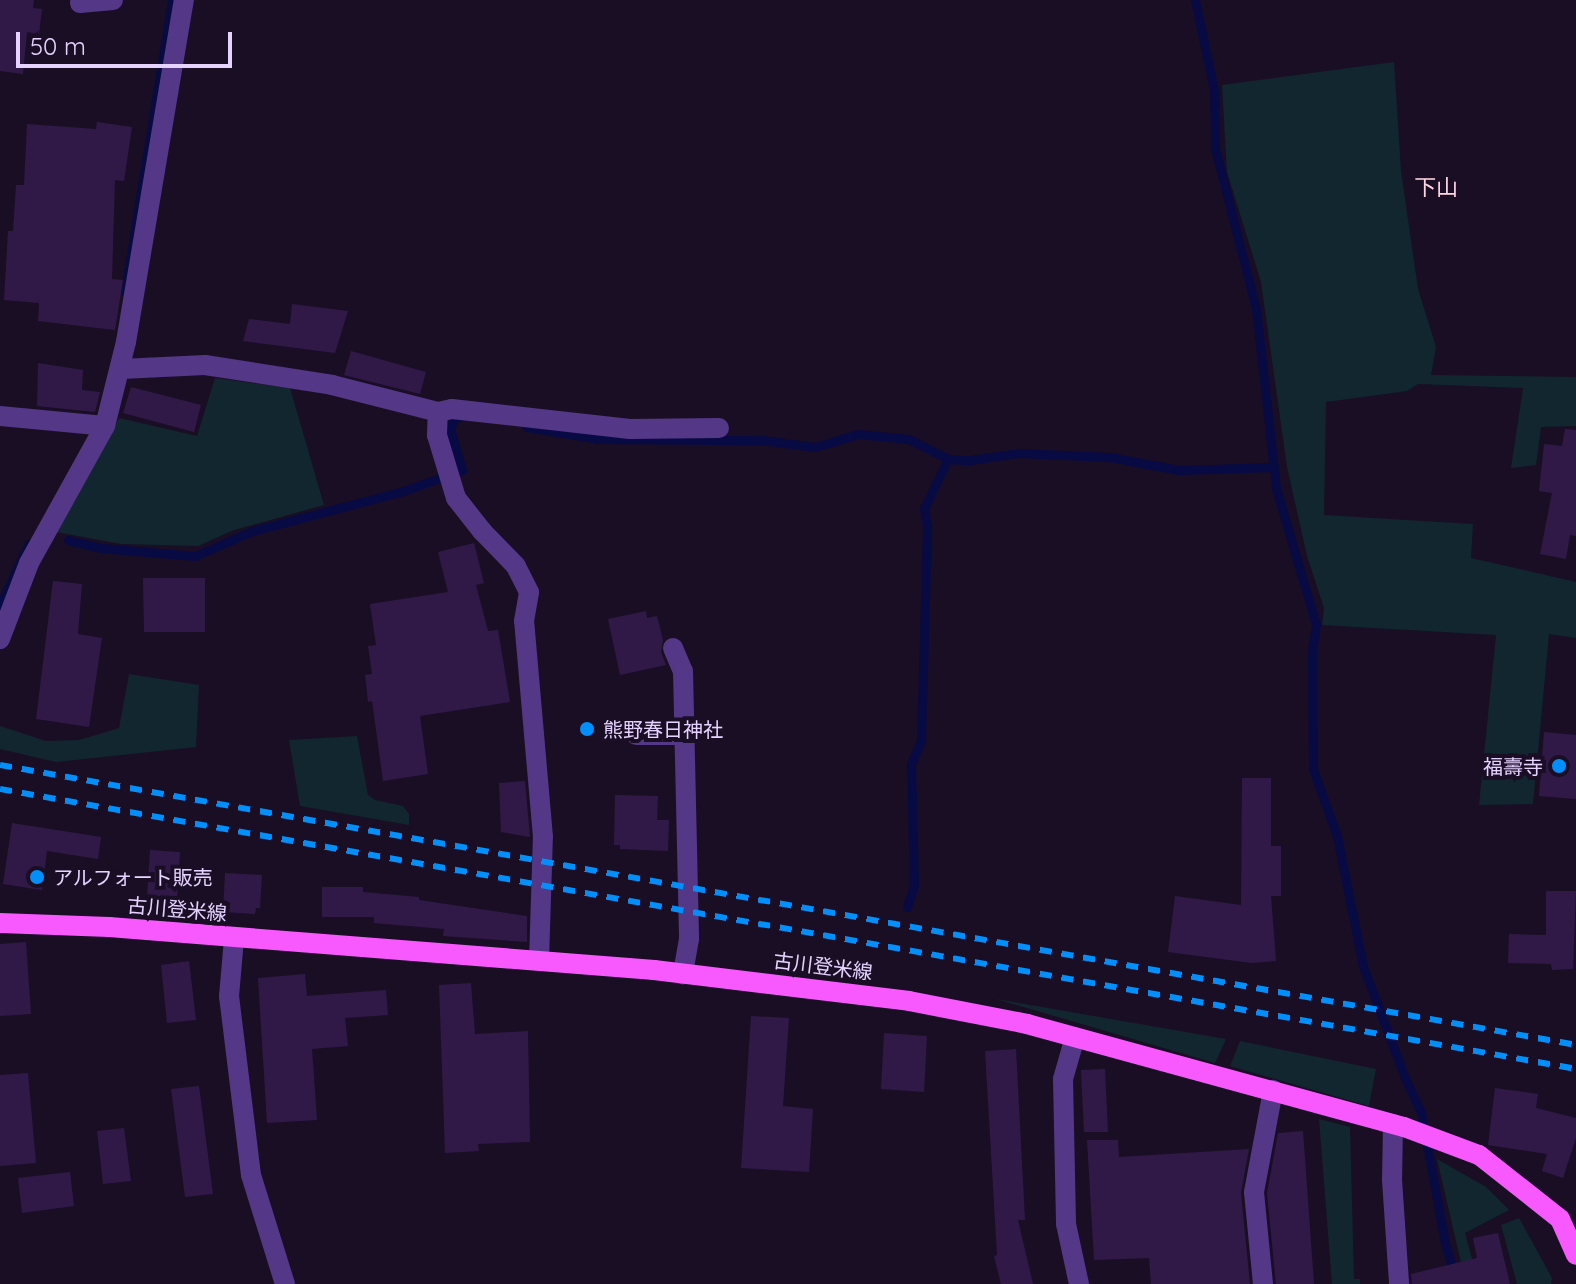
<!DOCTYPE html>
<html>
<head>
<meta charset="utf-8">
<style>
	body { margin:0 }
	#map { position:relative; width:1576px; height:1284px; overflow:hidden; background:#1a0e25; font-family:Quicksand,"Noto Sans JP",sans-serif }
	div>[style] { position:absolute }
	.green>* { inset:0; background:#11262f }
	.stream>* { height:9px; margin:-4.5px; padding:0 4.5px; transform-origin:4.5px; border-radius:4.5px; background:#080a44 }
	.building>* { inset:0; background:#311947 }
	.minor>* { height:20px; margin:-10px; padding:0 10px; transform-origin:10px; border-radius:10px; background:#543786 }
	.major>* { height:20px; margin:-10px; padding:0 10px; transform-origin:10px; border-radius:10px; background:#f859ff }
	.rail>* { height:6px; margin-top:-3px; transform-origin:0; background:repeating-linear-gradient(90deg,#0090fd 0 12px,transparent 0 22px) }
	.dots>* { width:22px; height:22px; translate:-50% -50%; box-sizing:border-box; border:4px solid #1a0e25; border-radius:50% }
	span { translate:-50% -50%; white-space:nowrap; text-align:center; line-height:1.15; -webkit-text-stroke:8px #1a0e25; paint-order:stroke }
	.poi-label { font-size:20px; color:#e6d2ff }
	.left { translate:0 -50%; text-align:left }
	.right { translate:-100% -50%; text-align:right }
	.street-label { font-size:20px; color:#e6d2ff }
	.neighbourhood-label { font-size:22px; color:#ffd4e1 }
	.scale { position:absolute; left:16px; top:32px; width:216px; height:36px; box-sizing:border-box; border:4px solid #e6d2ff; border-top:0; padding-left:10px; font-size:24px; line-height:28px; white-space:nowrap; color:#e6d2ff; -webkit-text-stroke:6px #1a0e25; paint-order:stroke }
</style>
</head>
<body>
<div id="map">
	<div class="green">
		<div style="clip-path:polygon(1394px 62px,1401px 171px,1418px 289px,1436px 347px,1431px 375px,1576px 377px,1576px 426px,1541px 427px,1536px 465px,1511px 468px,1523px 388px,1418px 384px,1407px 391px,1326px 402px,1324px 515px,1473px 524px,1471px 558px,1576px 582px,1576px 638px,1549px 634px,1533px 804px,1479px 805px,1496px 635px,1322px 625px,1324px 608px,1307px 556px,1287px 467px,1261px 282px,1227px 172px,1222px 85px)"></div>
		<div style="clip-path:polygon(215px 378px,290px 388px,324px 505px,234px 530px,198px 546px,121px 544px,56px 532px,119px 418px,197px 436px)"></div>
		<div style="clip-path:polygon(129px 674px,199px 685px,196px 747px,56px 762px,0 749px,0 726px,46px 741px,79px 740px,119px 728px)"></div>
		<div style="clip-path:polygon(357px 736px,368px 795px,375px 800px,403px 806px,409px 814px,409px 825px,300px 806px,289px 740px)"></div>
		<div style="clip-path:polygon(996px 999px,1226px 1039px,1215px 1063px)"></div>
		<div style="clip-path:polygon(1240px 1041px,1376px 1069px,1369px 1106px,1230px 1066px)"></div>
		<div style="clip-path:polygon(1319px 1119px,1350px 1127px,1354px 1279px,1360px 1279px,1360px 1284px,1332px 1284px)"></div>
		<div style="clip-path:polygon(1437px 1159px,1486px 1187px,1509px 1210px,1465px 1233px,1479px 1284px,1466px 1284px)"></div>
		<div style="clip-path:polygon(1519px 1218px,1552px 1278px,1551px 1284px,1517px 1284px,1501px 1225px)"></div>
	</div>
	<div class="stream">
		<div style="left:1195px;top:0;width:92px;rotate:78.1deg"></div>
		<div style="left:1214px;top:90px;width:58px;rotate:89deg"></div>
		<div style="left:1215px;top:148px;width:166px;rotate:75.7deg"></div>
		<div style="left:1256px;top:309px;width:180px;rotate:83.6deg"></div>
		<div style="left:1276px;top:488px;width:143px;rotate:73.7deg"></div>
		<div style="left:1316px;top:625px;width:26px;rotate:99deg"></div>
		<div style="left:1312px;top:651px;width:118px;rotate:89.5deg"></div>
		<div style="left:1313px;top:769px;width:71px;rotate:70.3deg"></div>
		<div style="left:1337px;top:836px;width:133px;rotate:78.7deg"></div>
		<div style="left:1363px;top:966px;width:120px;rotate:69.4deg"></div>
		<div style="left:1405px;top:1078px;width:38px;rotate:65deg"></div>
		<div style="left:1421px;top:1112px;width:133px;rotate:79.6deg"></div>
		<div style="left:1445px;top:1243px;width:43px;rotate:73.7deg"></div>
		<div style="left:125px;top:291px;width:295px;rotate:-80.8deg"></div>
		<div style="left:527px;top:427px;width:73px;rotate:9.5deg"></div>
		<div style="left:599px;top:439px;width:163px;rotate:0.4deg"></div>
		<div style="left:762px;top:440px;width:53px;rotate:7.5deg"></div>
		<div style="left:815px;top:447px;width:45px;rotate:-16.8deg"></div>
		<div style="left:858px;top:434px;width:51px;rotate:5.6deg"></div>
		<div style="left:909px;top:439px;width:44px;rotate:27.1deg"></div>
		<div style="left:948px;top:459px;width:22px;rotate:3deg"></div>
		<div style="left:970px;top:460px;width:49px;rotate:-8.1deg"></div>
		<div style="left:1019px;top:453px;width:91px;rotate:2.5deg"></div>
		<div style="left:1110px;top:457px;width:70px;rotate:10.7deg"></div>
		<div style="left:1179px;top:470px;width:94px;rotate:-1.8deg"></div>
		<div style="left:68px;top:540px;width:34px;rotate:14deg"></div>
		<div style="left:101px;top:548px;width:94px;rotate:4.9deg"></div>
		<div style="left:195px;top:556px;width:62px;rotate:-23.7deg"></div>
		<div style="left:252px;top:531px;width:156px;rotate:-14.8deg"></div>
		<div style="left:403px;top:491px;width:63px;rotate:-19.6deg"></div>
		<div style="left:462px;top:470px;width:43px;rotate:-106.3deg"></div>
		<div style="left:450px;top:429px;width:14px;rotate:-69deg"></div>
		<div style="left:455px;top:416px;width:6px;rotate:9deg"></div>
		<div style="left:0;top:605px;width:68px;rotate:-64.9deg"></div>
		<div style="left:907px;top:907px;width:23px;rotate:-72deg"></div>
		<div style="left:914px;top:885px;width:121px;rotate:-91.4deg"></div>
		<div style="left:911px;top:764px;width:25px;rotate:-67deg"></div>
		<div style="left:921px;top:741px;width:214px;rotate:-88.4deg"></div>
		<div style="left:927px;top:527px;width:19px;rotate:-99deg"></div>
		<div style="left:924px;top:508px;width:55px;rotate:-63.9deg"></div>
	</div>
	<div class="building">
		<div style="clip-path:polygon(0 0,34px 0,33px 8px,42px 9px,39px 34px,27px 32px,23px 74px,0 71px)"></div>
		<div style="clip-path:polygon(97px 122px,132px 127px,124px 181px,115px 180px,112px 279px,123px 280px,115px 330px,38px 321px,39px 303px,4px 300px,8px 231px,13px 231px,16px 185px,24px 185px,27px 124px,96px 129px)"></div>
		<div style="clip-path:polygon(292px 304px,348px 311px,335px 353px,243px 341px,249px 319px,290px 324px)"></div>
		<div style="clip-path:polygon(351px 351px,426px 372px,420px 394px,344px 375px)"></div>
		<div style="clip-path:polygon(38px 363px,83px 370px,82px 390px,100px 392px,95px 412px,37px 406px)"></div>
		<div style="clip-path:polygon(131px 387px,201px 405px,194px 432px,123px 413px)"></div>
		<div style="clip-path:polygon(1565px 429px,1576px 430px,1576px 536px,1570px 535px,1566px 559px,1540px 554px,1552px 493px,1539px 491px,1544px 444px,1562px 446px)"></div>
		<div style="clip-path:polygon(474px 543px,484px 583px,476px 585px,488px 631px,498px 630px,510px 702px,420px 716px,428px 774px,383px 781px,372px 701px,368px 702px,365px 675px,372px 674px,368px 646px,376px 645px,370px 604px,448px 592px,438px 552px)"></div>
		<div style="clip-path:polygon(143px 578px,205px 578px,205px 632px,144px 632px)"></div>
		<div style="clip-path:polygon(53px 581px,82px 584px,78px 634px,102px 638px,89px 727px,36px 719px)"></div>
		<div style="clip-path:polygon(646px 611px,647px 618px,657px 616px,663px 640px,661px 652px,666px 665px,620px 675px,608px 619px)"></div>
		<div style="clip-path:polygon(1544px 732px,1576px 735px,1576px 799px,1539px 796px)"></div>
		<div style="clip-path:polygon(1242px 778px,1271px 778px,1271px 846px,1281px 846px,1281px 896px,1271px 896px,1276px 961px,1252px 963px,1168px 952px,1175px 896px,1241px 905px)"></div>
		<div style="clip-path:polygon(525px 781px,530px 837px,501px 832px,499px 783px)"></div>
		<div style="clip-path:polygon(615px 795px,658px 796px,657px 820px,669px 820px,668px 851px,620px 849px,620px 845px,614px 845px)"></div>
		<div style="clip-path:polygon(12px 823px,101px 837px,98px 859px,47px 851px,42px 890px,3px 884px)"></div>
		<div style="clip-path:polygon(150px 850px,180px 852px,176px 915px,146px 912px)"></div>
		<div style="clip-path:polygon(225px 873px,262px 875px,260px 908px,256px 908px,255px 914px,223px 912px)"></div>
		<div style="clip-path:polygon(322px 887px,363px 887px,363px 892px,419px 897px,419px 900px,527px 916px,527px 942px,443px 936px,444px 929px,374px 923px,374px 917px,322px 917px)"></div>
		<div style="clip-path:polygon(1546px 891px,1576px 891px,1573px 969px,1552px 970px,1551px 964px,1508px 963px,1509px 934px,1546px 935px)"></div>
		<div style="clip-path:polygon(26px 942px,31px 1014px,0 1016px,0 944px)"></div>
		<div style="clip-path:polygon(189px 961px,196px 1020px,167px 1023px,161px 965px)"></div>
		<div style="clip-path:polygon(305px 974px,307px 996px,386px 990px,388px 1015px,345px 1018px,348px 1046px,312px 1049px,317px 1120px,267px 1123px,258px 978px)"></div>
		<div style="clip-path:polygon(471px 983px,475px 1034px,528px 1031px,530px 1142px,478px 1144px,479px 1151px,445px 1153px,439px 985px)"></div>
		<div style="clip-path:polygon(751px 1016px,789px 1018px,783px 1106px,813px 1109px,809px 1172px,741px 1168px)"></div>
		<div style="clip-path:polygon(884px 1033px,927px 1036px,924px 1092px,881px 1089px)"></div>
		<div style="clip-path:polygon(1016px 1049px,1025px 1220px,1018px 1220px,1033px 1284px,1001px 1284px,994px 1256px,997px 1255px,985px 1051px)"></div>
		<div style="clip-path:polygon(1105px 1069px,1108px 1132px,1084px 1132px,1081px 1070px)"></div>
		<div style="clip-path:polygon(28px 1073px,36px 1163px,0 1166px,0 1075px)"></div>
		<div style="clip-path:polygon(199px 1086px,213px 1194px,185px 1197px,171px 1089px)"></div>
		<div style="clip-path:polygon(1495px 1088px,1538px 1094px,1536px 1108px,1576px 1118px,1576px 1138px,1563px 1178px,1542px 1171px,1547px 1154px,1488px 1145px)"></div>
		<div style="clip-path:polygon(124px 1128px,131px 1181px,103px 1184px,97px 1131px)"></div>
		<div style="clip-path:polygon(1303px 1131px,1314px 1284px,1276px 1284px,1267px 1193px,1278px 1133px)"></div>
		<div style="clip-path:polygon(1087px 1140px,1118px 1140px,1119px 1157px,1249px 1149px,1241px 1193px,1250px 1284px,1151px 1284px,1149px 1258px,1094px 1260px)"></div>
		<div style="clip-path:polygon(70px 1172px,74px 1206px,22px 1213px,18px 1178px)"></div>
		<div style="clip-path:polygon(1498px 1233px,1510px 1284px,1412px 1284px,1411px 1274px,1477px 1258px,1473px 1238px)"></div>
	</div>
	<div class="minor">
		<div style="left:80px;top:3px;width:33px;rotate:-5deg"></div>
		<div style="left:121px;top:369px;width:84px;rotate:-2.7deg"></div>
		<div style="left:205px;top:365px;width:129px;rotate:8.9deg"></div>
		<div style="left:332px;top:385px;width:109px;rotate:14.3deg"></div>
		<div style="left:0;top:416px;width:105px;rotate:5.4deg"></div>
		<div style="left:0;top:639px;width:81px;rotate:-69.1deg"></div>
		<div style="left:29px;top:563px;width:157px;rotate:-61deg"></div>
		<div style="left:105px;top:426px;width:87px;rotate:-76deg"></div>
		<div style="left:126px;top:342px;width:347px;rotate:-80.4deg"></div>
		<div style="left:673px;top:648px;width:25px;rotate:67deg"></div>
		<div style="left:683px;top:671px;width:268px;rotate:88.7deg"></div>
		<div style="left:689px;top:939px;width:36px;rotate:100deg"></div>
		<div style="left:636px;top:735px;width:48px"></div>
		<div style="left:234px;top:939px;width:57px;rotate:95deg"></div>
		<div style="left:229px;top:996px;width:180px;rotate:83deg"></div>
		<div style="left:251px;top:1175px;width:114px;rotate:72.7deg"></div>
		<div style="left:539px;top:961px;width:124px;rotate:-88.2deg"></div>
		<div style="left:543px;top:837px;width:217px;rotate:-95deg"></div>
		<div style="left:524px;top:621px;width:29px;rotate:-80deg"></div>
		<div style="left:529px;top:592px;width:29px;rotate:-117deg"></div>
		<div style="left:516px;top:566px;width:49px;rotate:-134.2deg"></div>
		<div style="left:482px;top:531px;width:42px;rotate:-128.2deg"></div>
		<div style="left:456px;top:498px;width:66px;rotate:-106.8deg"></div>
		<div style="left:437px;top:435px;width:23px;rotate:-88deg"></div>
		<div style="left:438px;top:412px;width:14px;rotate:-12deg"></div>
		<div style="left:452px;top:409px;width:179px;rotate:6.4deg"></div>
		<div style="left:630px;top:429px;width:89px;rotate:-0.6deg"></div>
		<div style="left:1075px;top:1037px;width:44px;rotate:105.9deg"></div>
		<div style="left:1063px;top:1079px;width:145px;rotate:88.8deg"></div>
		<div style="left:1066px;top:1224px;width:61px;rotate:77.8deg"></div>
		<div style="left:1393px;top:1124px;width:56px;rotate:91deg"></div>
		<div style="left:1392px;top:1180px;width:104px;rotate:86.1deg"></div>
		<div style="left:1263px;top:1284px;width:92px;rotate:-95.6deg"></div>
		<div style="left:1254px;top:1192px;width:104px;rotate:-79.4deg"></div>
	</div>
	<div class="major">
		<div style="left:0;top:923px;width:109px;rotate:2.1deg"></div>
		<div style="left:109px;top:927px;width:547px;rotate:4.51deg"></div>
		<div style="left:654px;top:970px;width:257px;rotate:6.9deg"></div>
		<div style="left:909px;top:1001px;width:120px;rotate:11deg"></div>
		<div style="left:1027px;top:1024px;width:391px;rotate:15.3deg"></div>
		<div style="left:1404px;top:1127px;width:80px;rotate:20.5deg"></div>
		<div style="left:1479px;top:1155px;width:103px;rotate:38.3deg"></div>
		<div style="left:1560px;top:1219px;width:39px;rotate:66deg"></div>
	</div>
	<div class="rail">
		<div style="left:0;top:765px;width:1601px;rotate:10.07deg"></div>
		<div style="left:0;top:789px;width:1601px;rotate:10.07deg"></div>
	</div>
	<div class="dots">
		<div style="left:587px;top:729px;background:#0090fd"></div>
		<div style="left:1559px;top:766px;background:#0090fd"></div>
		<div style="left:37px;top:877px;background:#0090fd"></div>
	</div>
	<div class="poi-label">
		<span class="left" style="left:603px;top:729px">熊野春日神社</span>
		<span class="right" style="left:1543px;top:766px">福壽寺</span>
		<span class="left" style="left:53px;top:877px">アルフォート販売</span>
	</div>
	<div class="street-label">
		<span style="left:177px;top:909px;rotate:5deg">古川登米線</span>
		<span style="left:823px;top:966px;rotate:7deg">古川登米線</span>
	</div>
	<div class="neighbourhood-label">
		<span style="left:1436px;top:188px">下山</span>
	</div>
	<div class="scale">50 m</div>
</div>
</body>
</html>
